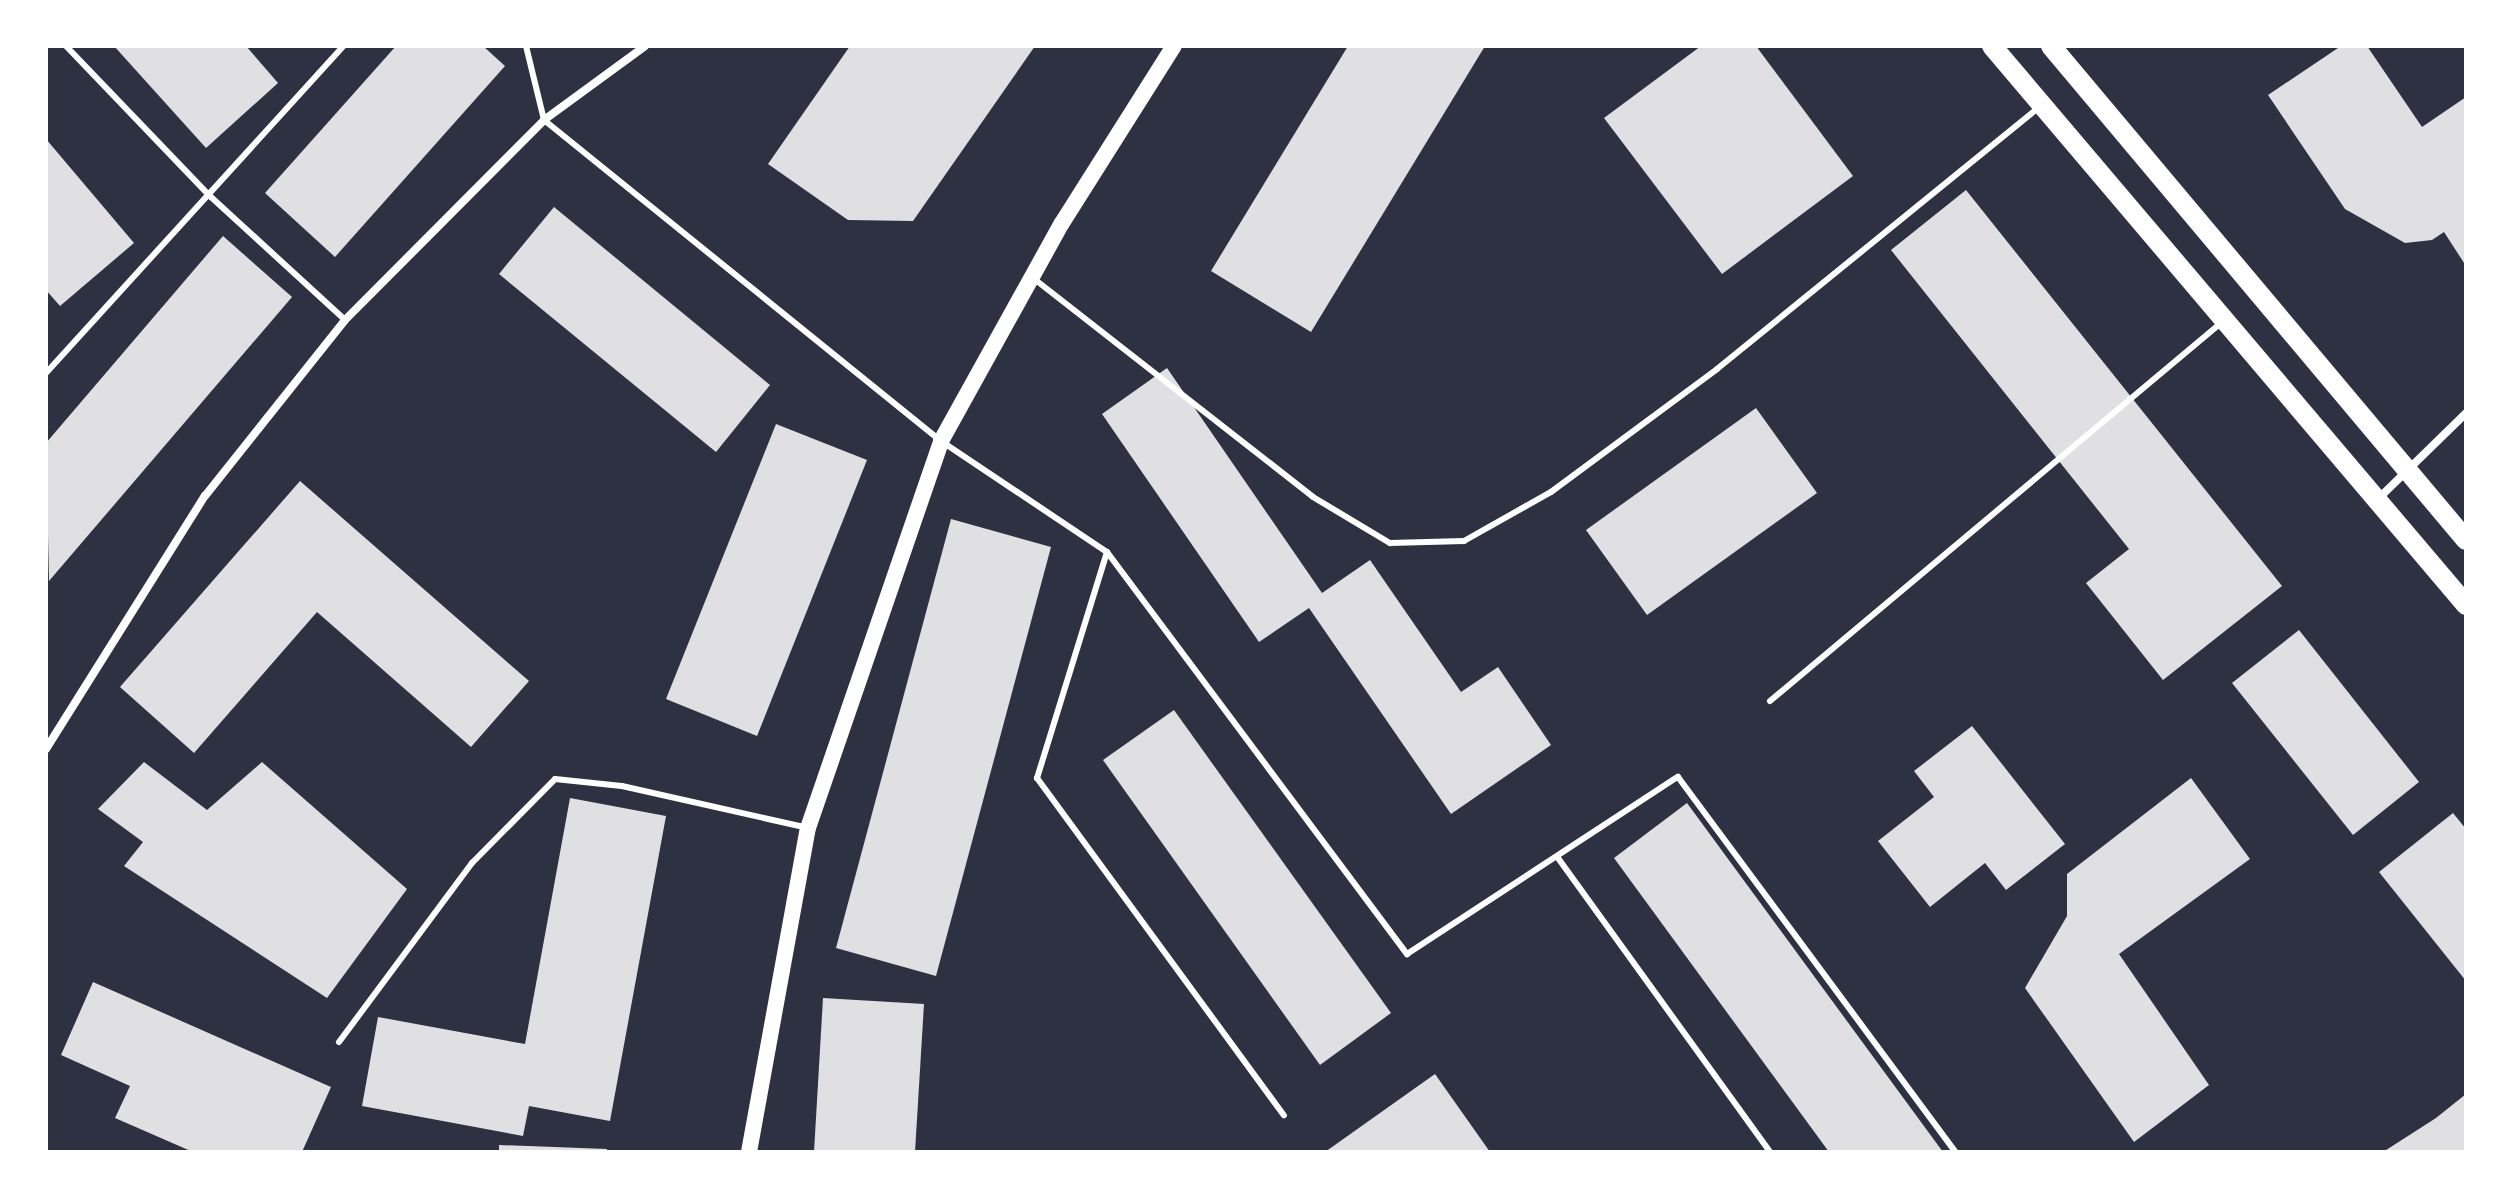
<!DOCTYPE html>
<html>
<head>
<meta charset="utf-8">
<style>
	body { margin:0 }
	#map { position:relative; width:2512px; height:1198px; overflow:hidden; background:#2d3142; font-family:Barlow,sans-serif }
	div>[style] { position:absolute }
	.building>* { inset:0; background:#e0e0e3 }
	.service>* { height:6px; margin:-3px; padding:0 3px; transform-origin:3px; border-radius:3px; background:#fff }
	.minor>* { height:8px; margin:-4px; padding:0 4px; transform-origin:4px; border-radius:4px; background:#fff }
	.secondary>* { height:16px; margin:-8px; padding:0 8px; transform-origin:8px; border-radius:8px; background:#fff }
	.primary>* { height:20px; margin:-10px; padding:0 10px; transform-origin:10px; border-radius:10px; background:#fff }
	span { translate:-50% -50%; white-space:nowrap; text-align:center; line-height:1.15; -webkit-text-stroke:8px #fff; paint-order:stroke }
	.frame { position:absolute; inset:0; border:48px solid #fff; pointer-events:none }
</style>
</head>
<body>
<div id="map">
	<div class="building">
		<div style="clip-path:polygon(114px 46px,246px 46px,278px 83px,206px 148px)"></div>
		<div style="clip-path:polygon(396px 46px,483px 46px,505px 66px,335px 257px,265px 193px)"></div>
		<div style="clip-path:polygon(850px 46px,1035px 46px,913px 221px,848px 220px,768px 164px)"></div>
		<div style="clip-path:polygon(1348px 46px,1485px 46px,1311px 332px,1211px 271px)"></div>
		<div style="clip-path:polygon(1701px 46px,1756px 46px,1853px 176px,1722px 274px,1604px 118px)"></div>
		<div style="clip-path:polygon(2341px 46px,2367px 46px,2422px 127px,2466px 97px,2466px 266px,2444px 232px,2432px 240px,2405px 243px,2345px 209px,2268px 95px)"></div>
		<div style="clip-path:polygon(46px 139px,134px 243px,60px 306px,46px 290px)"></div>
		<div style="clip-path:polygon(1966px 190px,2282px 586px,2163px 680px,2086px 583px,2129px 549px,1891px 250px)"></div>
		<div style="clip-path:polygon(554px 207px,770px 385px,716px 452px,499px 274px)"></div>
		<div style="clip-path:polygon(223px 236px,292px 297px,49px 581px,46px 443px)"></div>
		<div style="clip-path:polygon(1167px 368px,1322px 593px,1370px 560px,1461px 692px,1498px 667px,1551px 745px,1451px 814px,1309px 608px,1259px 642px,1102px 414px)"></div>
		<div style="clip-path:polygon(1756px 408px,1817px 493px,1647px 615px,1586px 530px)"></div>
		<div style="clip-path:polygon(776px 424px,867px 460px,757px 736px,666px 699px)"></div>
		<div style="clip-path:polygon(300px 481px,529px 681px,471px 747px,317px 612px,194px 753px,120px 687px)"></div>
		<div style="clip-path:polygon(951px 519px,1051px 547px,936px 976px,836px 948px)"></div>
		<div style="clip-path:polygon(2299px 630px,2419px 782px,2353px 835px,2232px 683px)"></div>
		<div style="clip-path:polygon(1174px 710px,1391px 1013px,1320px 1065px,1103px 760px)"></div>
		<div style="clip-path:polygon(1972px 726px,2065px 844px,2006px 890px,1985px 863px,1930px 907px,1878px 841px,1934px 797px,1914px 771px)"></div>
		<div style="clip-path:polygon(144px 762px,207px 810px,262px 762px,407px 889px,327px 998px,124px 866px,143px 842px,98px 809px)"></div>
		<div style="clip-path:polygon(2191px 778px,2250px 859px,2119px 954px,2209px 1085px,2134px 1142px,2025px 988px,2067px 916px,2067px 874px)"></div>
		<div style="clip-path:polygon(570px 798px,666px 816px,610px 1121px,529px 1106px,523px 1136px,362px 1106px,378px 1017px,525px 1044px)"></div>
		<div style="clip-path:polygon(1687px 803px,1943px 1152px,1829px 1152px,1614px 858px)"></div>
		<div style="clip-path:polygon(2453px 813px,2466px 829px,2466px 981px,2379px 872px)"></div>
		<div style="clip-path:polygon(93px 982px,331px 1087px,302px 1152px,193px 1152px,115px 1118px,130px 1086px,61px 1055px)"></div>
		<div style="clip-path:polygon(823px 998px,924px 1004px,915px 1152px,814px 1152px)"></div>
		<div style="clip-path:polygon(1435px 1074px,1490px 1152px,1325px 1152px)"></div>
		<div style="clip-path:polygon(2466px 1094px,2466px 1152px,2383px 1152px,2436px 1118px)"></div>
		<div style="clip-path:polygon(499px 1145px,607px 1149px,607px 1152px,499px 1152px)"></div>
	</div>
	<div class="service">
		<div style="left:66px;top:46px;width:209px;rotate:46.2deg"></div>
		<div style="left:211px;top:197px;width:182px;rotate:42.5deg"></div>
		<div style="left:526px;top:46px;width:76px;rotate:76.3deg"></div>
		<div style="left:544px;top:120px;width:511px;rotate:38.96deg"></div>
		<div style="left:941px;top:441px;width:200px;rotate:33.8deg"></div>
		<div style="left:1107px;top:552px;width:502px;rotate:53.27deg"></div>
		<div style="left:1407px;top:954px;width:324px;rotate:-33.2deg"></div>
		<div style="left:1678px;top:777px;width:466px;rotate:53.5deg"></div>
		<div style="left:1033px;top:278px;width:355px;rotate:38deg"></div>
		<div style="left:1313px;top:497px;width:90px;rotate:30.9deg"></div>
		<div style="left:1390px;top:543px;width:74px;rotate:-1.5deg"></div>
		<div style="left:1464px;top:541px;width:100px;rotate:-29.4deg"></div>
		<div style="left:1551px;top:492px;width:207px;rotate:-36.5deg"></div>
		<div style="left:1717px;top:369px;width:415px;rotate:-39.1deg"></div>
		<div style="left:46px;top:373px;width:442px;rotate:-47.7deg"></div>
		<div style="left:1107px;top:552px;width:237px;rotate:107.2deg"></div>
		<div style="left:1037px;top:778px;width:418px;rotate:53.8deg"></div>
		<div style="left:1770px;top:701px;width:588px;rotate:-39.97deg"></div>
		<div style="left:1558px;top:858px;width:362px;rotate:54.2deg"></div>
		<div style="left:339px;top:1042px;width:223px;rotate:-53.4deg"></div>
		<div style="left:472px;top:863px;width:118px;rotate:-45.3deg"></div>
		<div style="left:555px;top:779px;width:67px;rotate:6deg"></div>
		<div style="left:622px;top:786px;width:191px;rotate:12.7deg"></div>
	</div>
	<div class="minor">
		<div style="left:2378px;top:499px;width:123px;rotate:-44.3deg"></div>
		<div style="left:46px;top:749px;width:299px;rotate:-57.9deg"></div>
		<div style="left:205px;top:496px;width:225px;rotate:-51.5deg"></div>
		<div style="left:345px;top:320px;width:282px;rotate:-45.1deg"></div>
		<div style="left:544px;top:120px;width:125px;rotate:-36.2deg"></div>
	</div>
	<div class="secondary">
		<div style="left:749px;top:1152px;width:329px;rotate:-79.7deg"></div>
		<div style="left:808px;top:828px;width:409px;rotate:-71deg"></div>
		<div style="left:941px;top:441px;width:249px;rotate:-61deg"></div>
		<div style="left:1062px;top:223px;width:209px;rotate:-57.7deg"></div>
	</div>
	<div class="primary">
		<div style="left:1992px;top:46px;width:733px;rotate:49.7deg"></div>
		<div style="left:2051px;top:46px;width:645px;rotate:49.97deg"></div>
	</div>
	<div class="frame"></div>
</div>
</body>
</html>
